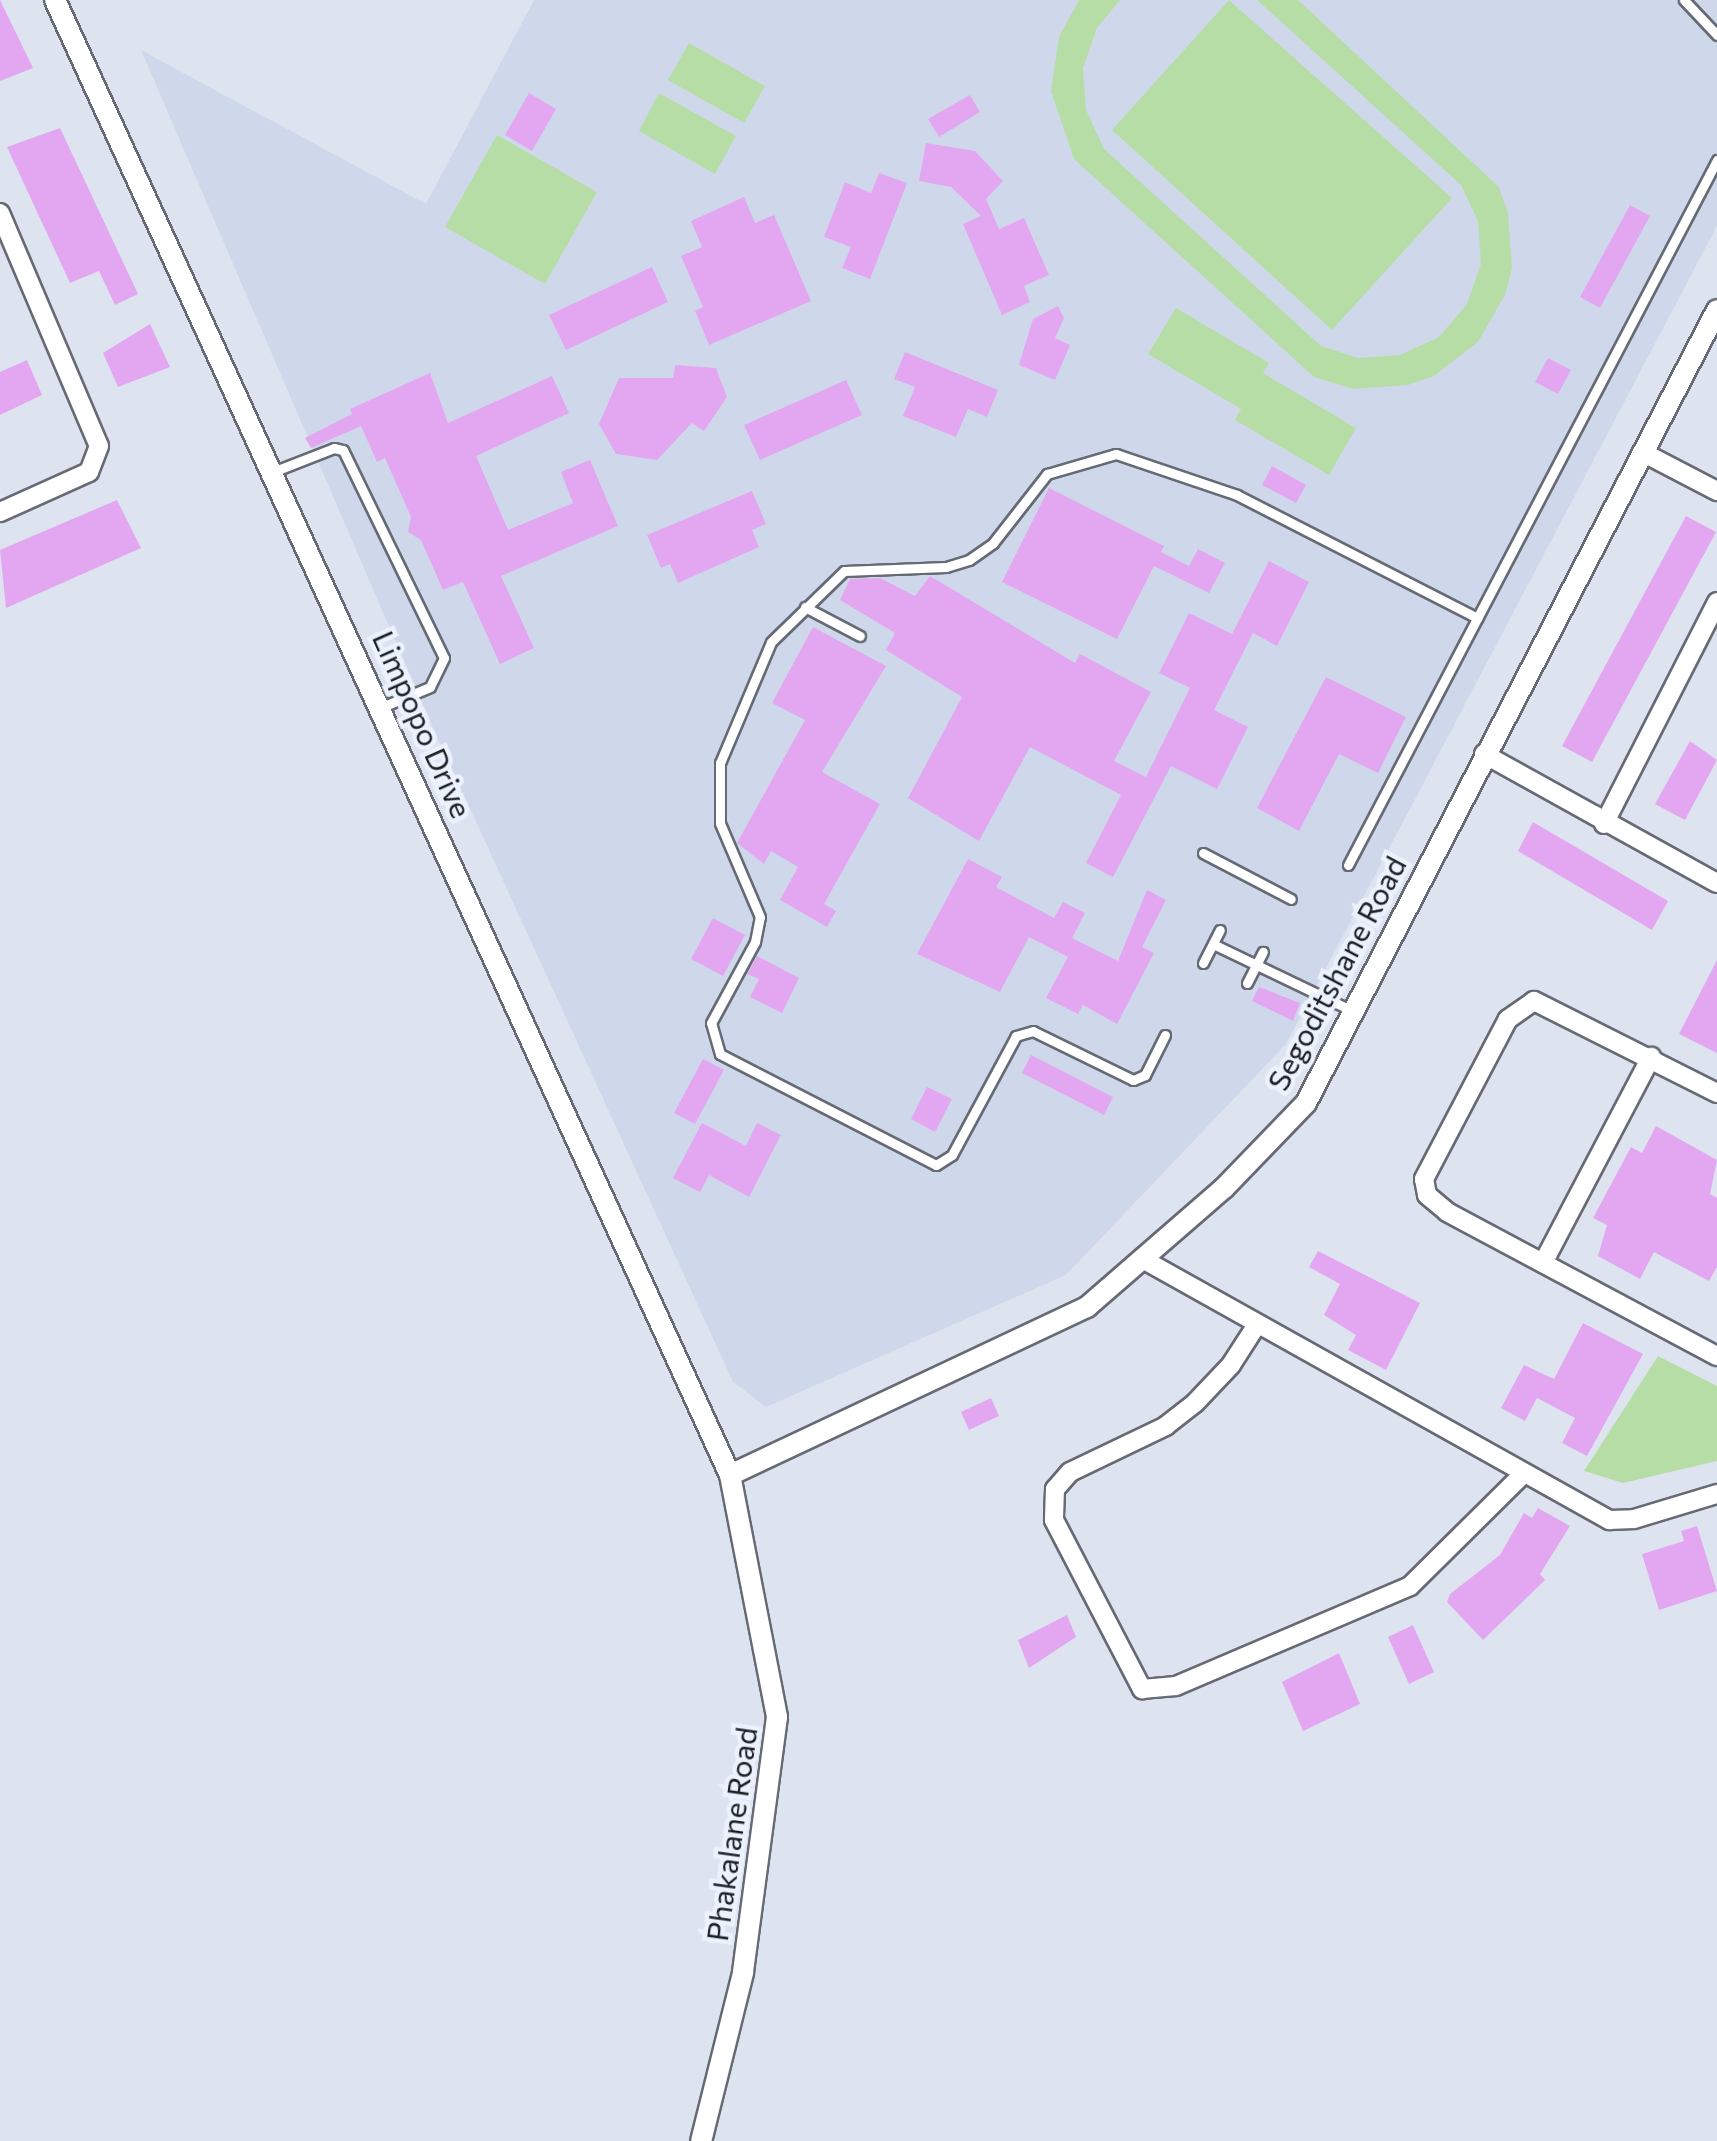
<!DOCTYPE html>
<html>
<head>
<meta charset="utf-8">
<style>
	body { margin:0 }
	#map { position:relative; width:1717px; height:2141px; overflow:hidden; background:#dee4ef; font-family:Commissioner,sans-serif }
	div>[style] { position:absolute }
	.built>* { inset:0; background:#cfd8ea }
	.green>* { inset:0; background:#b7dda7 }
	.building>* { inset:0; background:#e3a7f2 }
	.roads { filter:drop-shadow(2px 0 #656a74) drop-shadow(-2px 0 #656a74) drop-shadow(0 2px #656a74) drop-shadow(0 -2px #656a74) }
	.service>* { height:9px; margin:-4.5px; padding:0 4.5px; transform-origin:4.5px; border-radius:4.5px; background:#fff }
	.minor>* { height:18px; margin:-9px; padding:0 9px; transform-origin:9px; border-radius:9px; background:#fff }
	.tertiary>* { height:20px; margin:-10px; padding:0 10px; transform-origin:10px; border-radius:10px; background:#fff }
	span { translate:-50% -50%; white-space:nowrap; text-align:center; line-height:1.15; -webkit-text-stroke:9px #ebf1fd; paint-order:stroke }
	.street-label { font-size:30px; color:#1d1f23 }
</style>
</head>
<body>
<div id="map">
	<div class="built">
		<div style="clip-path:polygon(534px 0,1717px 0,1717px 226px,1286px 1044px,1066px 1275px,766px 1407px,733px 1382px,428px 717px,141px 50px,426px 204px)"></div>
	</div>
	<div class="green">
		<div style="clip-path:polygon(1079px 0,1120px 0,1097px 28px,1083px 68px,1086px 110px,1104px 149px,1321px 346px,1358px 358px,1400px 355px,1439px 337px,1467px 304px,1481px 264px,1478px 221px,1461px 185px,1257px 0,1298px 0,1499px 187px,1508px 213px,1512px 268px,1505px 295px,1478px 342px,1434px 376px,1408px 385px,1353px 389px,1314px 377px,1074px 159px,1051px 91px,1059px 37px)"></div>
		<div style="clip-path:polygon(1229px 0,1452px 198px,1332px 330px,1112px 130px)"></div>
		<div style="clip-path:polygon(689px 43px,765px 86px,744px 123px,668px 80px)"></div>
		<div style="clip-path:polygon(659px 93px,736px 136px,715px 174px,639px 131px)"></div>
		<div style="clip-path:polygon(497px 135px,597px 192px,545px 284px,445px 227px)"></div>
		<div style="clip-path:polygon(1176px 308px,1269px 363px,1263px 373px,1356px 428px,1329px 475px,1235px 420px,1241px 409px,1148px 354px)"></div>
		<div style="clip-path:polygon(1658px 1356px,1717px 1386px,1717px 1461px,1623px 1483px,1584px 1471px)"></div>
	</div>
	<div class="building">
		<div style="clip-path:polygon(0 0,33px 68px,0 81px)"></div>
		<div style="clip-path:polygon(529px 93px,556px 109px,532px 151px,505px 135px)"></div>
		<div style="clip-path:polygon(970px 95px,980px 112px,939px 137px,928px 119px)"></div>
		<div style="clip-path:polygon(60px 128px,138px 294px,115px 305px,99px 271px,70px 283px,7px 147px)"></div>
		<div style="clip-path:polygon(926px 143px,975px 151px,1003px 181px,986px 199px,999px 229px,1024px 218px,1049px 275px,1024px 286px,1030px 302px,1002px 315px,963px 224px,981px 216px,951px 187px,919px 181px)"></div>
		<div style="clip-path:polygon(879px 173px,907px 183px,870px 279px,842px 268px,851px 247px,824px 237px,845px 182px,871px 193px)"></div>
		<div style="clip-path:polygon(744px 197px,755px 223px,774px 215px,811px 301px,709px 345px,695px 311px,703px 307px,681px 256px,702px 247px,691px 221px)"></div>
		<div style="clip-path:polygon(1630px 205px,1650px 216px,1600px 308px,1580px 297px)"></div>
		<div style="clip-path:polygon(652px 267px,668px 302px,566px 350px,549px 315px)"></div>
		<div style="clip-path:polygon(1058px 306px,1064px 318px,1055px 338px,1070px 345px,1055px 380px,1019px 365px,1033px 319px)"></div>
		<div style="clip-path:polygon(150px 324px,170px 367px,118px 387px,103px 353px)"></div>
		<div style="clip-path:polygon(905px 352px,998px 390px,987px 417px,968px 409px,956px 437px,903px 416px,915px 387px,894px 379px)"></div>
		<div style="clip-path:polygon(1548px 358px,1571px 370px,1558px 394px,1535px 382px)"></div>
		<div style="clip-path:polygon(27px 360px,42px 395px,0 415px,0 372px)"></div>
		<div style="clip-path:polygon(675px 365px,716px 368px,727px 397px,704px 431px,692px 423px,657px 460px,616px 454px,599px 424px,619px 378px,673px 378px)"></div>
		<div style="clip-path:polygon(430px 373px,448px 423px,552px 376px,569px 413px,476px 456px,508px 530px,573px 503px,561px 472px,590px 460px,618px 526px,501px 576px,534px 648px,500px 664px,463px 582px,443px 590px,421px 540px,408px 532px,411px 517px,385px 458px,377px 462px,361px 426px,311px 448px,305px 438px,352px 414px,350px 409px)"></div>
		<div style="clip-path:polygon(846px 380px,862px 415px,760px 460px,744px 425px)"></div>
		<div style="clip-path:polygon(1272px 466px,1306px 485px,1296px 503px,1262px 485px)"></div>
		<div style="clip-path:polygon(1049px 488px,1164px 546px,1161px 552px,1189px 566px,1198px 549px,1225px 563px,1209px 593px,1154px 566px,1117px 639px,1002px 582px)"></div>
		<div style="clip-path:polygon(752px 491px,766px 524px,752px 530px,759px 547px,678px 583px,670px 564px,661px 568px,647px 535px)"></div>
		<div style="clip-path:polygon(117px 500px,141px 548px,6px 608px,0 550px)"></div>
		<div style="clip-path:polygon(1686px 516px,1716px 532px,1592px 762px,1562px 746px)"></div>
		<div style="clip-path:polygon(1269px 561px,1309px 582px,1277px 646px,1253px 633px,1214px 710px,1248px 727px,1217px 789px,1171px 766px,1113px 877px,1086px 863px,1121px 795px,1030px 747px,979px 841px,908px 798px,962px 697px,886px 650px,895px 633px,840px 600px,850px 579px,880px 578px,915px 596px,930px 576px,1075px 663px,1080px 654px,1151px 692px,1114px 761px,1146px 777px,1190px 688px,1159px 673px,1189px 613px,1232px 634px)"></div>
		<div style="clip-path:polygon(813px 627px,886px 666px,822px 772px,880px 804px,824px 904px,836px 911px,827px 927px,780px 900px,798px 867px,771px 851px,764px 864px,737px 843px,805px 720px,772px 703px)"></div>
		<div style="clip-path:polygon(1326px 677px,1406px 717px,1378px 773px,1339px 754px,1299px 831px,1257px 808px)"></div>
		<div style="clip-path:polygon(1690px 741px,1717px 760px,1685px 820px,1655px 804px)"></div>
		<div style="clip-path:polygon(1533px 822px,1668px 901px,1652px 930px,1518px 851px)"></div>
		<div style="clip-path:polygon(968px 859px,1002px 877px,996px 887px,1054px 918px,1063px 902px,1085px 913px,1072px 938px,1118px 961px,1147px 890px,1166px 900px,1142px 947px,1154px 953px,1117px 1024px,1083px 1005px,1078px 1014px,1046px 998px,1068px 957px,1029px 937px,1000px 992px,917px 954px)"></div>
		<div style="clip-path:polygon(713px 918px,745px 935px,723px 976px,691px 959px)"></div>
		<div style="clip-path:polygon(757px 956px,799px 978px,782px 1013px,750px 997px,759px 979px,747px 974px)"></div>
		<div style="clip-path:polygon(1717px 960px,1717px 1053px,1679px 1034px)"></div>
		<div style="clip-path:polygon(1259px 987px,1300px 1003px,1293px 1021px,1252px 1001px)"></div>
		<div style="clip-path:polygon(1031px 1055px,1113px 1097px,1104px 1115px,1022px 1073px)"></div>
		<div style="clip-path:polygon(703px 1059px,724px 1070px,695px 1124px,674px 1113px)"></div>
		<div style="clip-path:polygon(927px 1087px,952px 1099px,935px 1132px,911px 1119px)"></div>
		<div style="clip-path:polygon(702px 1123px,746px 1146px,757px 1123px,781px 1135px,749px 1197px,709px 1175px,700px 1192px,673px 1178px)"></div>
		<div style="clip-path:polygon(1656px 1126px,1717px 1160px,1710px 1194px,1717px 1198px,1717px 1267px,1709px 1281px,1654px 1252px,1640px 1279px,1598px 1256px,1607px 1225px,1593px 1218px,1631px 1147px,1642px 1153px)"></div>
		<div style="clip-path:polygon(1318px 1251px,1420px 1303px,1386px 1370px,1348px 1350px,1356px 1335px,1324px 1315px,1340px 1284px,1309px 1267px)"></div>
		<div style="clip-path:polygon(1583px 1323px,1643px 1354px,1587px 1456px,1562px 1443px,1575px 1418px,1537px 1398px,1525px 1421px,1501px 1408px,1524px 1365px,1554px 1379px)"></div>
		<div style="clip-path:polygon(991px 1398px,999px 1416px,969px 1430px,961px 1412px)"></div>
		<div style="clip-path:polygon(1538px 1508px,1570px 1526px,1540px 1574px,1545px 1580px,1483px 1640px,1447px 1602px,1450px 1594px,1500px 1555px,1524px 1513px,1532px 1518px)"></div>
		<div style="clip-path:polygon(1697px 1526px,1717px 1591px,1659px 1610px,1642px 1554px,1684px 1541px,1681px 1531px)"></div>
		<div style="clip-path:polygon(1067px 1615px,1076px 1637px,1029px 1668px,1018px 1640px)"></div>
		<div style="clip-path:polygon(1413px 1625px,1434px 1672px,1409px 1684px,1388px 1637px)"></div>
		<div style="clip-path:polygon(1339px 1653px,1360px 1704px,1303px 1731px,1282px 1682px)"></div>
	</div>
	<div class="roads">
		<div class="service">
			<div style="left:1684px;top:0;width:48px;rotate:46.7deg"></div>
			<div style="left:275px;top:471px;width:63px;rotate:-21.3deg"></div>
			<div style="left:334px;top:448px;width:9px;rotate:13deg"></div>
			<div style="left:343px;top:450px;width:231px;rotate:64.1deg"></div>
			<div style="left:444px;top:658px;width:32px;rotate:116deg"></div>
			<div style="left:430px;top:687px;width:52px;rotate:157.4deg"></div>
			<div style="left:805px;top:607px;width:62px;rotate:27.8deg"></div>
			<div style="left:1203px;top:853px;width:99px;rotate:27.6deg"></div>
			<div style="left:1348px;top:865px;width:796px;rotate:-62.37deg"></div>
			<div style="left:1213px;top:944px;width:155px;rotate:25.6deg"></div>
			<div style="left:1203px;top:963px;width:37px;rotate:-63deg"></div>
			<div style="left:1247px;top:983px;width:35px;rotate:-63deg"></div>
			<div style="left:1165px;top:1035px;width:45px;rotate:116.6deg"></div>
			<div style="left:1145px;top:1075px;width:13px;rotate:157deg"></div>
			<div style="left:1133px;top:1080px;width:111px;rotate:-153.9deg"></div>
			<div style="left:1033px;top:1031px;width:18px;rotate:164deg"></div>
			<div style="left:1016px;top:1036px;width:135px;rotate:118.3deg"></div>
			<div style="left:952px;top:1155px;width:19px;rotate:148deg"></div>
			<div style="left:936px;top:1165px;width:243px;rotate:-152.8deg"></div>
			<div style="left:720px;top:1054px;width:32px;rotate:-106deg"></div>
			<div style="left:711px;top:1023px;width:92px;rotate:-61.5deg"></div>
			<div style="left:755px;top:942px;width:25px;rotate:-79deg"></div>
			<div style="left:760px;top:917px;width:102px;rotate:-113.1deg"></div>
			<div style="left:720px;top:823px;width:60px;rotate:-90deg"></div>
			<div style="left:720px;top:763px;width:131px;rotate:-67.1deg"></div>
			<div style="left:771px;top:642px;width:102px;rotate:-44.2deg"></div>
			<div style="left:844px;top:571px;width:102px;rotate:-2.2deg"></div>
			<div style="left:946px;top:567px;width:24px;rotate:-17deg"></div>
			<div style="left:969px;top:560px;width:29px;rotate:-35deg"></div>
			<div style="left:993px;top:543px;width:88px;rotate:-52deg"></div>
			<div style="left:1047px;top:474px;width:72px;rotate:-16.2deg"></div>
			<div style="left:1116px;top:454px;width:128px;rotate:18.7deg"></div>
			<div style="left:1237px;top:495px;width:270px;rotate:27.1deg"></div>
		</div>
		<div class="minor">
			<div style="left:0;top:213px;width:253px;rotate:67deg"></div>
			<div style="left:99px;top:446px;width:28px;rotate:111deg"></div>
			<div style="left:89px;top:472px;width:98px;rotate:155.8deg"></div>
			<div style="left:1642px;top:452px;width:85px;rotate:27.5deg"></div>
			<div style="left:1484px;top:754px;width:266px;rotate:29deg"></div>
			<div style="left:1604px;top:824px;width:249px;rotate:-63deg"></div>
			<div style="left:1717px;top:1093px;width:205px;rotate:-153.3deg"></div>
			<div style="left:1534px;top:1001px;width:32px;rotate:145deg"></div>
			<div style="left:1508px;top:1019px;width:181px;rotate:117.7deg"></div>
			<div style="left:1424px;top:1179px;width:16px;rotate:79deg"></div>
			<div style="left:1427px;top:1195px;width:26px;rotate:40deg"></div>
			<div style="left:1447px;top:1212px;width:306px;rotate:28.1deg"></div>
			<div style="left:1146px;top:1261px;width:531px;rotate:29.22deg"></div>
			<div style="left:1609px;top:1520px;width:25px;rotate:-2deg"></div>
			<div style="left:1634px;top:1519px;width:87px;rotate:-16.8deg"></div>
			<div style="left:1543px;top:1263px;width:233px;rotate:-62.3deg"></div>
			<div style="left:1256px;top:1326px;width:46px;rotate:122.7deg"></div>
			<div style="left:1231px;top:1365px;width:52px;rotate:133.5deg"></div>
			<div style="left:1195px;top:1403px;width:37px;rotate:142deg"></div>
			<div style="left:1166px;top:1426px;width:106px;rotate:154.4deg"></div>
			<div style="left:1070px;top:1472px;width:23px;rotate:131deg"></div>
			<div style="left:1055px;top:1489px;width:31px;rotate:92deg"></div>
			<div style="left:1054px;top:1520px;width:191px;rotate:62.5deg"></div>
			<div style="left:1142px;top:1689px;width:34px;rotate:-5deg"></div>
			<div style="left:1176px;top:1686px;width:254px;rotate:-23.1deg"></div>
			<div style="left:1410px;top:1586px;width:159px;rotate:-44.7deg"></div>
		</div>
		<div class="tertiary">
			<div style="left:55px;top:0;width:1622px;rotate:65.41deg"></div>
			<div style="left:730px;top:1475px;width:247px;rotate:79deg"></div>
			<div style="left:777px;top:1717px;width:258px;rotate:97.6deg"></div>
			<div style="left:743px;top:1973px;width:173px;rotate:104deg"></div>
			<div style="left:730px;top:1475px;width:395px;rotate:-25.2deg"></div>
			<div style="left:1087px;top:1307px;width:181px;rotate:-41deg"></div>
			<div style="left:1224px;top:1188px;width:118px;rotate:-46deg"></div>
			<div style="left:1306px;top:1103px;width:893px;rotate:-62.6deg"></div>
		</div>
	</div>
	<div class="street-label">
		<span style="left:423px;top:724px;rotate:66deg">Limpopo Drive</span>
		<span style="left:1336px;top:973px;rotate:-62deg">Segoditshane Road</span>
		<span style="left:731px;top:1834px;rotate:-82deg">Phakalane Road</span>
	</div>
</div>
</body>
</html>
